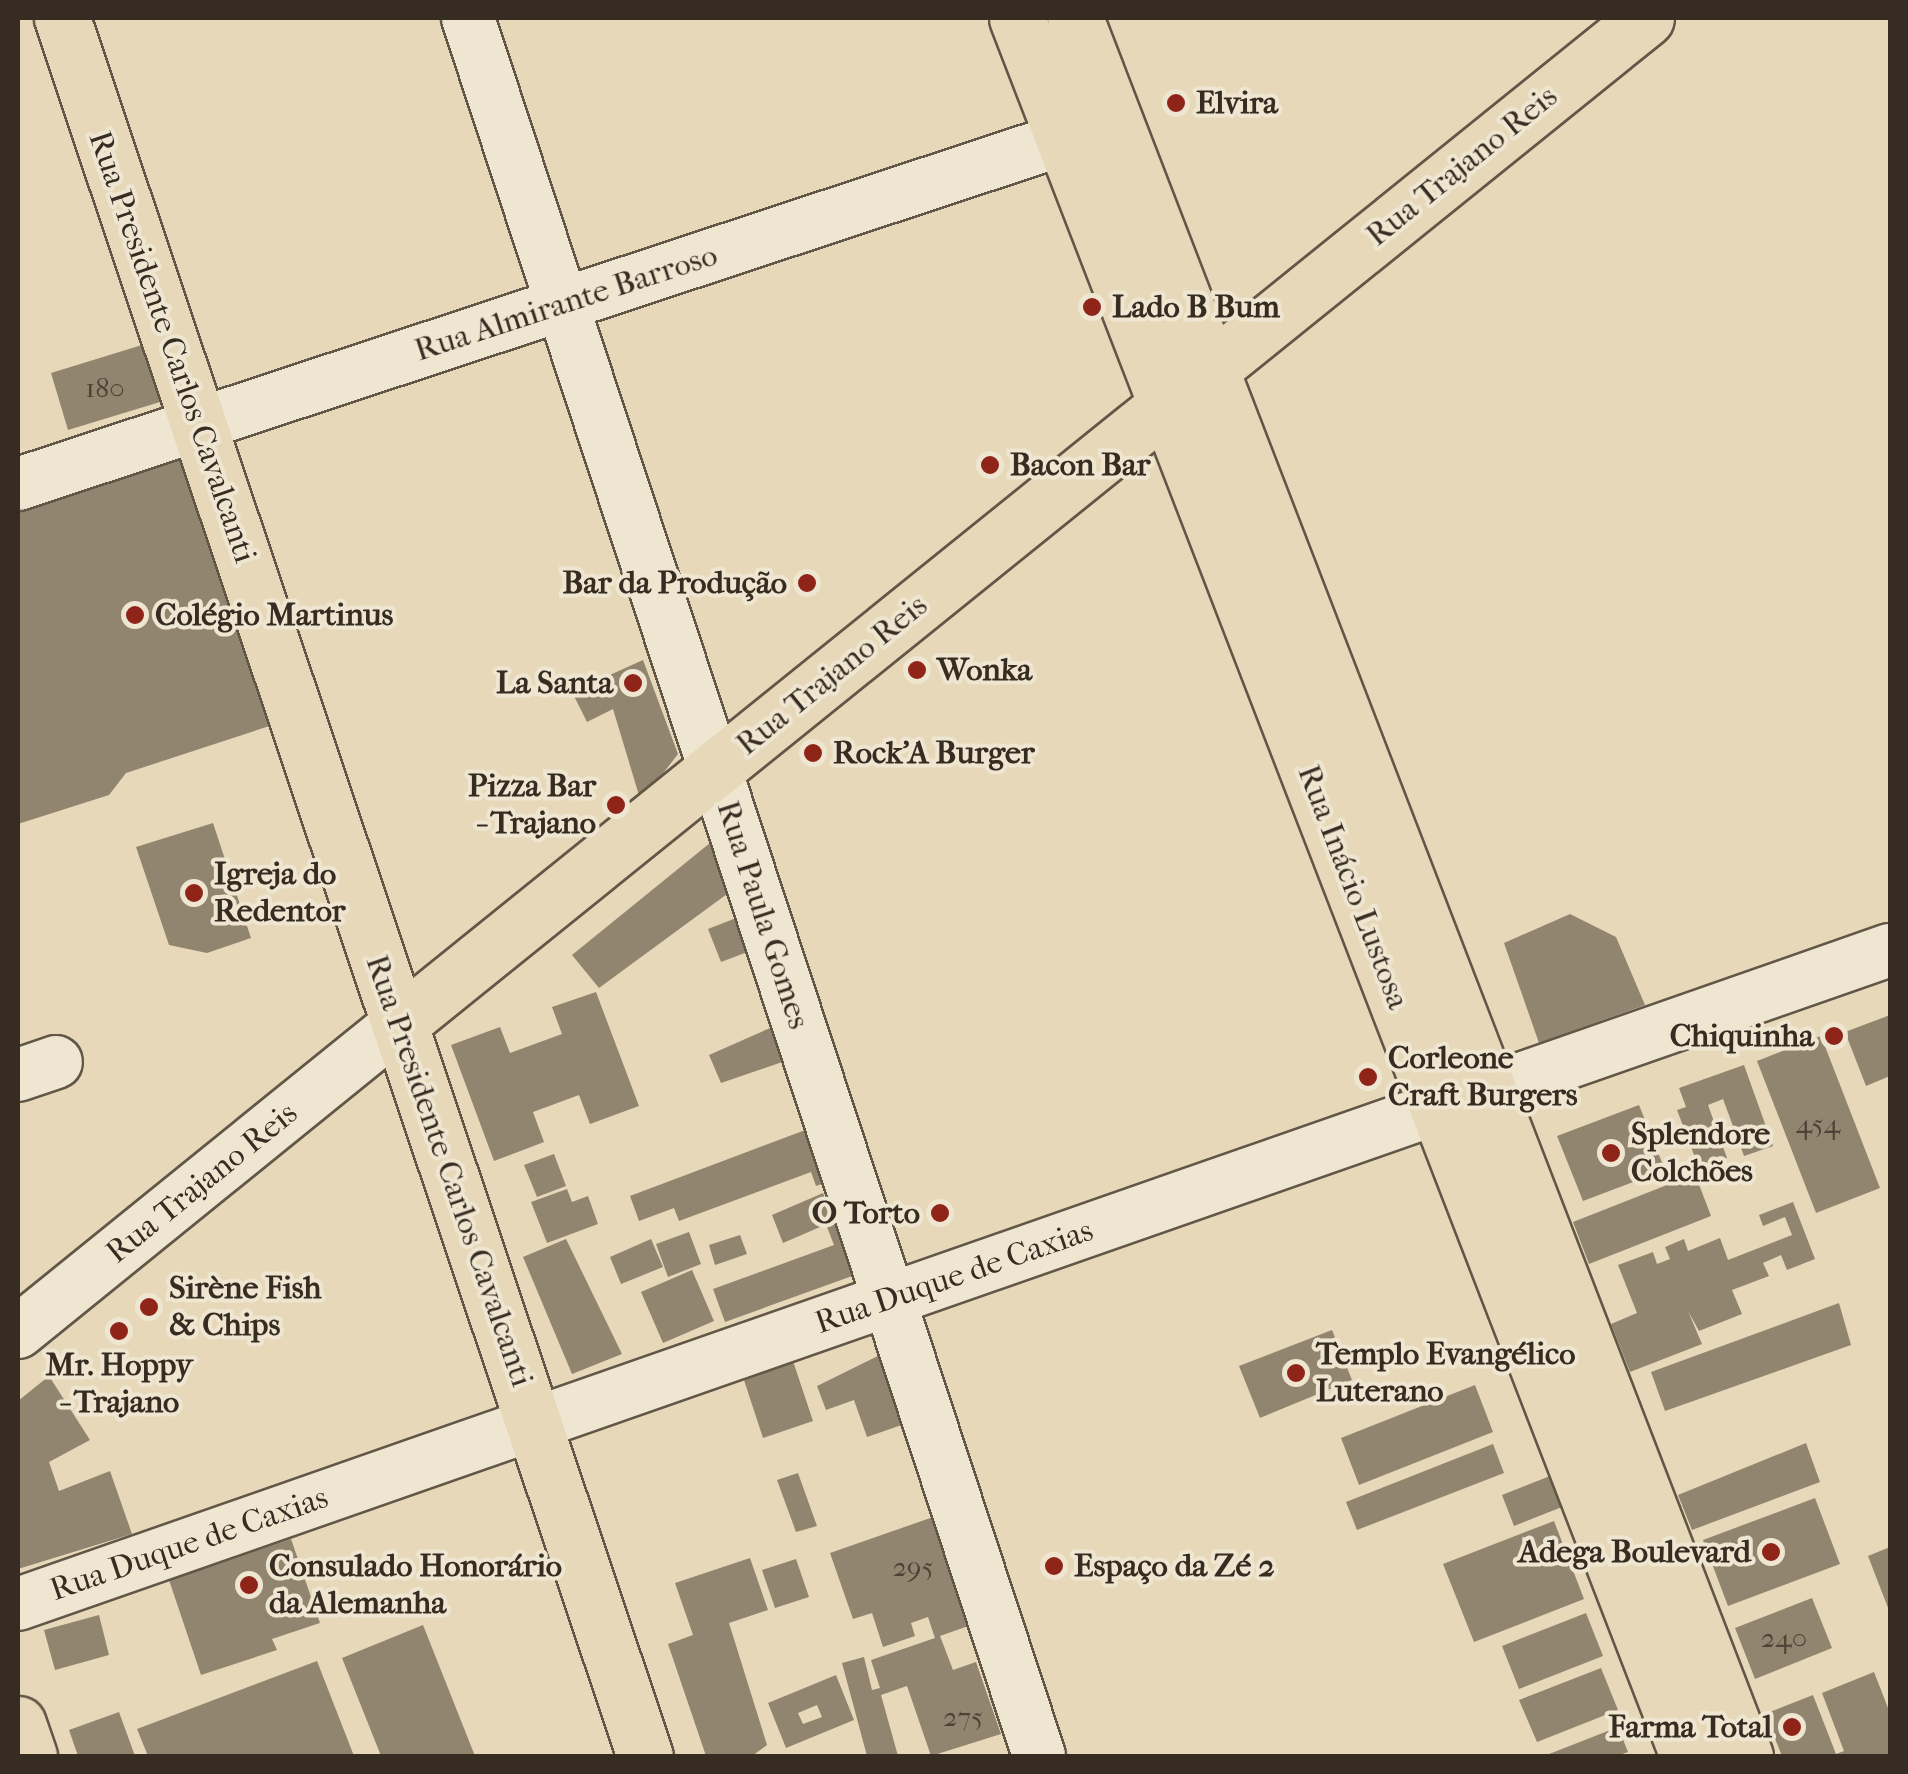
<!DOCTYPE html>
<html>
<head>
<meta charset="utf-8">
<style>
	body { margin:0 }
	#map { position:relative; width:1908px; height:1774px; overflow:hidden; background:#e6d8b9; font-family:"IM FELL French Canon",serif }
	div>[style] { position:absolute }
	.building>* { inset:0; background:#928570 }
	.roads { filter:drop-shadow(2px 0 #625747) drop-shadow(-2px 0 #625747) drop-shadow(0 2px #625747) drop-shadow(0 -2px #625747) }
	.minor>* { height:52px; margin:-26px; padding:0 26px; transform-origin:26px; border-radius:26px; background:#efe6d2 }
	.major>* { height:55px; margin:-27.5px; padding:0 27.5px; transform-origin:27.5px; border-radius:27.5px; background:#e6d8b9 }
	.dots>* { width:28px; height:28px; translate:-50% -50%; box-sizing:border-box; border:5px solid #efe6d2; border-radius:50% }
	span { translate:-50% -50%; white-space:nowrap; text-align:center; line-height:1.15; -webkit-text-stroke:8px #efe6d2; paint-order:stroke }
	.number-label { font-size:28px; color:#4d4235 }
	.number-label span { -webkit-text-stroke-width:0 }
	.poi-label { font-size:32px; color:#362c21; font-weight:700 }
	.left { translate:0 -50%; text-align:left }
	.right { translate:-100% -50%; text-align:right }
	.street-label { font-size:32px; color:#362c21 }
	.frame { position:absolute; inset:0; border:20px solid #362c21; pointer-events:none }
</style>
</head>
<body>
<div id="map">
	<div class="building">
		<div style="clip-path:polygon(142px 345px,160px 402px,68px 430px,51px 373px)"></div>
		<div style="clip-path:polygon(198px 451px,288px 720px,126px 773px,109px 795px,18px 824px,18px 510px)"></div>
		<div style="clip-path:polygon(643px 660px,678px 754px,641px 802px,613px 709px,587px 722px,572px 692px)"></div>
		<div style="clip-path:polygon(213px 823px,251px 938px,207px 953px,169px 945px,136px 847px)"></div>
		<div style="clip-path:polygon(710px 843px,742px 883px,599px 988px,572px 955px)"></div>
		<div style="clip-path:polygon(1570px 914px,1616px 937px,1645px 1005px,1539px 1043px,1504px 943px)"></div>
		<div style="clip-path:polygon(736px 918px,750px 951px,721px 962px,708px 929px)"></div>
		<div style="clip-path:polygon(596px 992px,639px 1106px,590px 1124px,579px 1095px,533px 1112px,544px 1142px,494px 1161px,451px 1045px,500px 1027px,510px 1053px,562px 1034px,552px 1007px)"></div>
		<div style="clip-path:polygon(1890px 1015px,1890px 1076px,1866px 1086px,1845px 1032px)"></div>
		<div style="clip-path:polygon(779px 1024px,794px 1058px,721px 1083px,709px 1055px)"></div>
		<div style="clip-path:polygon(1821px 1036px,1880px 1188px,1816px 1213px,1757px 1061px)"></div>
		<div style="clip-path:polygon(1744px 1065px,1773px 1146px,1744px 1156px,1723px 1099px,1708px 1105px,1727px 1158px,1699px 1168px,1677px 1110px,1686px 1107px,1679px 1088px)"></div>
		<div style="clip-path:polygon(1639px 1105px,1665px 1170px,1583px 1201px,1557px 1136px)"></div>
		<div style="clip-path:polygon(824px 1123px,844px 1176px,816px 1186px,811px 1172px,679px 1221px,674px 1208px,639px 1221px,630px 1196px)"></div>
		<div style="clip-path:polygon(554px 1154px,566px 1186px,537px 1197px,524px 1165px)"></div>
		<div style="clip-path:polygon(1695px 1174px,1711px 1216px,1589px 1264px,1573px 1222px)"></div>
		<div style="clip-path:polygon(567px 1189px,572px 1202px,588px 1196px,598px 1224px,547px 1243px,531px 1202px)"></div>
		<div style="clip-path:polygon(823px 1193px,834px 1221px,783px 1243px,772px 1215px)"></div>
		<div style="clip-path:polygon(1793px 1202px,1815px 1259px,1787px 1270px,1781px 1255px,1763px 1263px,1769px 1276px,1732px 1290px,1742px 1314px,1699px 1331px,1688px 1311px,1702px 1344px,1630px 1372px,1611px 1324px,1637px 1313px,1618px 1265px,1653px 1252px,1657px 1264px,1670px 1259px,1665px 1247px,1684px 1239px,1688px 1251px,1720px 1238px,1728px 1260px,1792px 1235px,1785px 1217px,1763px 1226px,1759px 1215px)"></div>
		<div style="clip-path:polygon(851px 1218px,866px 1271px,725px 1322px,713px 1289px,834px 1245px,827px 1227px)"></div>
		<div style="clip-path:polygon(689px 1232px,701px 1264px,668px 1277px,656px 1244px)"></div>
		<div style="clip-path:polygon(740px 1235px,747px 1254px,715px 1265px,709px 1245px)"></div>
		<div style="clip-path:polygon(566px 1239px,622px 1354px,572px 1374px,523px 1257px)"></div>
		<div style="clip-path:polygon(651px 1239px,663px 1267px,621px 1284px,610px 1257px)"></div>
		<div style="clip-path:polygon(692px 1270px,714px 1321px,663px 1343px,641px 1292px)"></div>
		<div style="clip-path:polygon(1839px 1303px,1851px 1345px,1665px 1411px,1651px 1372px)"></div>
		<div style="clip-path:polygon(1332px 1330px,1352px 1380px,1260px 1418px,1239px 1366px)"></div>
		<div style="clip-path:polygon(894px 1348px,919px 1419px,867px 1437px,854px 1400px,826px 1410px,817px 1386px)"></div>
		<div style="clip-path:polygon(792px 1358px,813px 1421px,763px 1438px,742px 1374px)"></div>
		<div style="clip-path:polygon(49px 1376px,90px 1440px,49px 1462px,59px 1491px,110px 1471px,132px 1534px,18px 1569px,18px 1401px)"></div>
		<div style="clip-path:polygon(1475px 1385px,1493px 1432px,1359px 1485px,1341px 1438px)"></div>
		<div style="clip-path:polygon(1806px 1443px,1820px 1482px,1692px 1530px,1678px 1495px)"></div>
		<div style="clip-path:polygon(1493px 1444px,1504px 1473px,1357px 1530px,1346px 1502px)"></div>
		<div style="clip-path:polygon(798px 1473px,817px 1526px,796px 1532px,777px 1480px)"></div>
		<div style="clip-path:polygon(1555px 1474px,1567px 1505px,1514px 1526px,1502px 1495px)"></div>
		<div style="clip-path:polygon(1815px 1498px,1840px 1564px,1728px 1606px,1703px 1540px)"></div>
		<div style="clip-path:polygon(936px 1516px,974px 1624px,940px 1636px,953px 1670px,976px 1662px,1001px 1734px,931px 1756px,907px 1686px,881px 1695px,898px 1756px,867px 1756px,842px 1663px,864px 1657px,872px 1690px,880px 1688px,871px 1660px,935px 1638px,928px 1617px,911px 1623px,915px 1636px,883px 1647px,872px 1613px,853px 1619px,830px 1553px)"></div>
		<div style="clip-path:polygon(1554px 1521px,1584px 1599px,1474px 1642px,1443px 1564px)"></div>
		<div style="clip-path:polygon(291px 1539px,320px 1623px,272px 1639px,277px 1650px,201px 1675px,169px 1580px)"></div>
		<div style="clip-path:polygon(1890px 1547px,1890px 1613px,1868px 1556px)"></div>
		<div style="clip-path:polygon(750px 1558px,768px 1610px,729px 1623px,767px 1745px,752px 1756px,706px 1756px,668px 1644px,693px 1635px,675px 1583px)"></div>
		<div style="clip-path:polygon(796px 1559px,809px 1597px,775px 1608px,762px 1570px)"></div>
		<div style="clip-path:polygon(1812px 1598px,1832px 1648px,1755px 1679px,1735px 1628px)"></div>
		<div style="clip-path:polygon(1586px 1613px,1603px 1656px,1519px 1689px,1502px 1646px)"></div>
		<div style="clip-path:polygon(99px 1615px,109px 1655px,55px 1670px,44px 1630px)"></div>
		<div style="clip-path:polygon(423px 1625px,475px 1756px,381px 1756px,342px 1658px)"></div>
		<div style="clip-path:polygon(317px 1661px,354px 1756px,148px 1756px,137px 1729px)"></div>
		<div style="clip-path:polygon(1601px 1668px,1618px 1710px,1537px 1742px,1519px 1700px)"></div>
		<div style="clip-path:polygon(1874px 1672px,1890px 1713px,1890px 1756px,1782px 1756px,1765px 1714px,1813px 1695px,1836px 1754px,1844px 1751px,1822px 1693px)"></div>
		<div style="clip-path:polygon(evenodd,836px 1675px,854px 1720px,786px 1748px,768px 1703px,836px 1675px,817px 1705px,822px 1717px,803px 1724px,798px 1713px,817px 1705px)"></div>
		<div style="clip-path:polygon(119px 1712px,135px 1756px,78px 1756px,69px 1730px)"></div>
		<div style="clip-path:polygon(1618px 1727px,1628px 1752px,1617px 1756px,1544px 1756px)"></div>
	</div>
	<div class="roads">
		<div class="minor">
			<div style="left:468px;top:18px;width:1829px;rotate:71.81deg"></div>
			<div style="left:18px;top:484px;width:1143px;rotate:-18.26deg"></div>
			<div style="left:18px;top:1075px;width:40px;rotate:-18.9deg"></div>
			<div style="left:18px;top:1332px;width:490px;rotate:-39deg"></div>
			<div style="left:18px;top:1604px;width:1983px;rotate:-19.26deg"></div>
		</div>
		<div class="major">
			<div style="left:62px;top:18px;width:1833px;rotate:71.46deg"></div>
			<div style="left:1017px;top:18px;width:1863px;rotate:68.89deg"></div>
			<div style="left:1075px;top:18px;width:1863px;rotate:68.92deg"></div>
			<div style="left:399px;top:1024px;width:1602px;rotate:-38.89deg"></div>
			<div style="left:18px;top:1724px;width:34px;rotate:71deg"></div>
		</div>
	</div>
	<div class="dots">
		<div style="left:1176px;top:103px;background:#8f2418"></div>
		<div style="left:1092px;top:307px;background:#8f2418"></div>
		<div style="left:990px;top:465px;background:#8f2418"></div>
		<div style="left:807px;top:583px;background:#8f2418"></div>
		<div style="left:135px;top:615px;background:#8f2418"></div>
		<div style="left:917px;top:670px;background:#8f2418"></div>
		<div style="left:633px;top:683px;background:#8f2418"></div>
		<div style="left:813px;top:753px;background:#8f2418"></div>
		<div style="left:616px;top:805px;background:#8f2418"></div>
		<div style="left:194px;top:893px;background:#8f2418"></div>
		<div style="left:1834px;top:1036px;background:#8f2418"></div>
		<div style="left:1368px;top:1077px;background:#8f2418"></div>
		<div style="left:1611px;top:1153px;background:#8f2418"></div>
		<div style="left:940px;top:1213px;background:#8f2418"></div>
		<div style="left:149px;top:1307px;background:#8f2418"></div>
		<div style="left:119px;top:1331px;background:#8f2418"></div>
		<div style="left:1296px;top:1373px;background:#8f2418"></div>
		<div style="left:1771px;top:1552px;background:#8f2418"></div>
		<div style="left:1054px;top:1566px;background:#8f2418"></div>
		<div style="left:249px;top:1585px;background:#8f2418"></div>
		<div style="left:1792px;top:1727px;background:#8f2418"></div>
	</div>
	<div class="number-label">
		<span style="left:105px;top:388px">180</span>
		<span style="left:1818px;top:1124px">454</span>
		<span style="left:913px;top:1567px">295</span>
		<span style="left:1784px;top:1638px">240</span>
		<span style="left:963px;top:1717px">275</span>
	</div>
	<div class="poi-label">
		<span class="left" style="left:1196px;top:103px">Elvira</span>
		<span class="left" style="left:1112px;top:307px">Lado B Bum</span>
		<span class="left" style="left:1010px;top:465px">Bacon Bar</span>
		<span class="right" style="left:787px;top:583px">Bar da Produção</span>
		<span class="left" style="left:155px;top:615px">Colégio Martinus</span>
		<span class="left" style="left:937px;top:670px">Wonka</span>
		<span class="right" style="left:613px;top:683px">La Santa</span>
		<span class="left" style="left:833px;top:753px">Rock'A Burger</span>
		<span class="right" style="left:596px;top:805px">Pizza Bar<br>- Trajano</span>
		<span class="left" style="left:214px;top:893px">Igreja do<br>Redentor</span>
		<span class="right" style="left:1814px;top:1036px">Chiquinha</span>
		<span class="left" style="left:1388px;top:1077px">Corleone<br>Craft Burgers</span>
		<span class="left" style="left:1631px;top:1153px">Splendore<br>Colchões</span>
		<span class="right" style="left:920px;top:1213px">O Torto</span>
		<span class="left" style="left:169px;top:1307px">Sirène Fish<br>&amp; Chips</span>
		<span class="left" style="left:1316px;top:1373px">Templo Evangélico<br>Luterano</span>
		<span style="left:119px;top:1384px">Mr. Hoppy<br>- Trajano</span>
		<span class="right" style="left:1751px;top:1552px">Adega Boulevard</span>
		<span class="left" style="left:1074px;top:1566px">Espaço da Zé 2</span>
		<span class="left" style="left:269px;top:1585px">Consulado Honorário<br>da Alemanha</span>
		<span class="right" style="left:1772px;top:1727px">Farma Total</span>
	</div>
	<div class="street-label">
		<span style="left:1462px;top:166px;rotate:-39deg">Rua Trajano Reis</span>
		<span style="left:566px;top:303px;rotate:-18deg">Rua Almirante Barroso</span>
		<span style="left:172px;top:347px;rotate:71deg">Rua Presidente Carlos Cavalcanti</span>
		<span style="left:832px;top:675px;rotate:-39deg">Rua Trajano Reis</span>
		<span style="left:1353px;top:887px;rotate:69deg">Rua Inácio Lustosa</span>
		<span style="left:763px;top:915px;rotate:72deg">Rua Paula Gomes</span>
		<span style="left:449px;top:1171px;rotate:71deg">Rua Presidente Carlos Cavalcanti</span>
		<span style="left:202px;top:1183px;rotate:-39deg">Rua Trajano Reis</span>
		<span style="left:954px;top:1277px;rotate:-19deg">Rua Duque de Caxias</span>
		<span style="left:189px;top:1544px;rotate:-19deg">Rua Duque de Caxias</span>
	</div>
	<div class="frame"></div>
</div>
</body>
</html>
